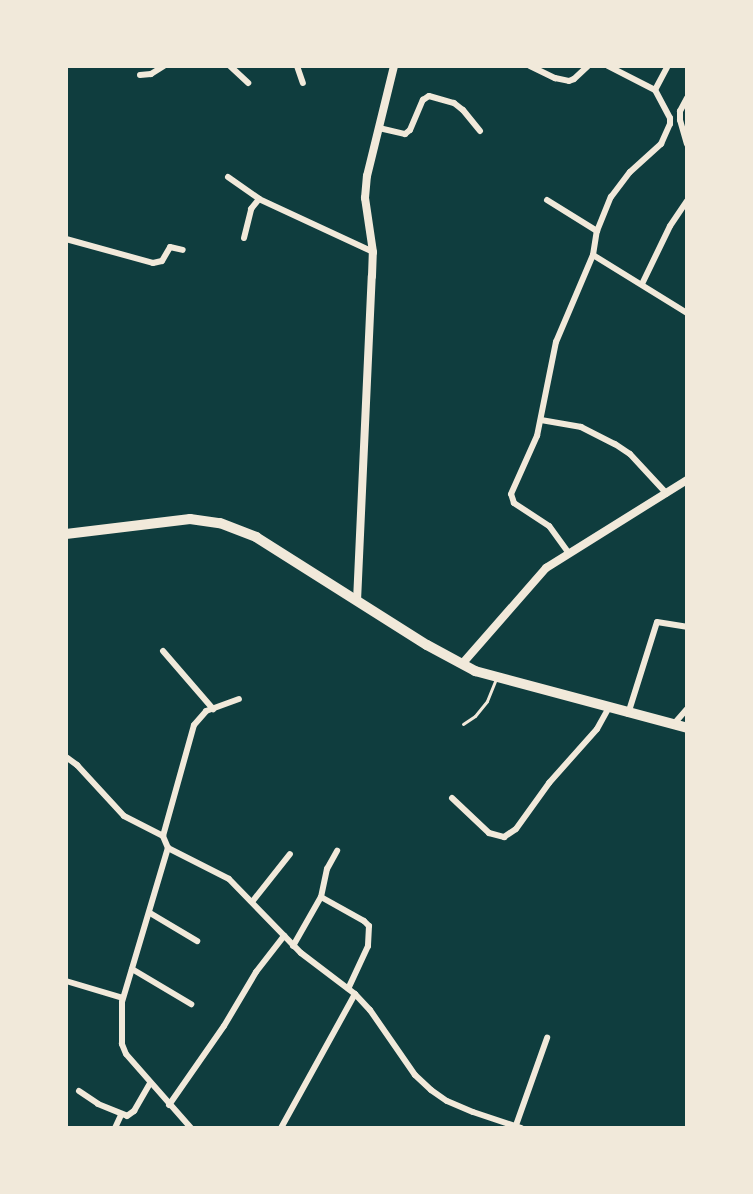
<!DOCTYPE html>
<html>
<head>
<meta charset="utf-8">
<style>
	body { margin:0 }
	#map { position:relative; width:753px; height:1194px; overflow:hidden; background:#0f3d3e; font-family:"DejaVu Sans",sans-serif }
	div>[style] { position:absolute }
	.service>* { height:3px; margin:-1.5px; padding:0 1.5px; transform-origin:1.5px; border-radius:1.5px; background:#f1e9da }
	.minor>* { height:6px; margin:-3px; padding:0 3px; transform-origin:3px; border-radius:3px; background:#f1e9da }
	.tertiary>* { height:8px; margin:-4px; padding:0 4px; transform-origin:4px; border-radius:4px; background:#f1e9da }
	.primary>* { height:10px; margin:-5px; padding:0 5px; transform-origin:5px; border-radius:5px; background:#f1e9da }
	span { translate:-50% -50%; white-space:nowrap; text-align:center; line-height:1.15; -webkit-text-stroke:5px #f1e9da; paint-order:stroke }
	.frame { position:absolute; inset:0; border:68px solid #f1e9da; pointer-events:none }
</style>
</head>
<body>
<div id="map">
	<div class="service">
		<div style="left:463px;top:724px;width:14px;rotate:-34deg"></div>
		<div style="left:475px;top:716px;width:19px;rotate:-51deg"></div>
		<div style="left:487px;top:701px;width:24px;rotate:-68deg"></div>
	</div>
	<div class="minor">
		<div style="left:230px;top:66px;width:25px;rotate:43deg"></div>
		<div style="left:297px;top:66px;width:18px;rotate:71deg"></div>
		<div style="left:530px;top:66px;width:28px;rotate:26deg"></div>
		<div style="left:555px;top:78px;width:14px;rotate:12deg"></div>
		<div style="left:569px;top:81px;width:5px;rotate:-22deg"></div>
		<div style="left:574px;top:79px;width:19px;rotate:-43deg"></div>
		<div style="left:140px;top:75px;width:11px;rotate:-5deg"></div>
		<div style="left:151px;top:74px;width:15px;rotate:-32deg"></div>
		<div style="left:655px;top:90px;width:27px;rotate:-62deg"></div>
		<div style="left:687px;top:98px;width:15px;rotate:118deg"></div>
		<div style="left:680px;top:111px;width:9px;rotate:90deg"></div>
		<div style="left:680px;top:120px;width:25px;rotate:74deg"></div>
		<div style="left:379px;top:128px;width:27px;rotate:13deg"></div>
		<div style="left:405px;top:134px;width:6px;rotate:-39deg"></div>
		<div style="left:410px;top:130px;width:33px;rotate:-67deg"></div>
		<div style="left:423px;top:100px;width:7px;rotate:-34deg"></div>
		<div style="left:429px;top:96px;width:26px;rotate:16deg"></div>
		<div style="left:454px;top:103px;width:11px;rotate:38deg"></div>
		<div style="left:463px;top:110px;width:27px;rotate:51deg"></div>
		<div style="left:228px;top:177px;width:38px;rotate:35deg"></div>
		<div style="left:259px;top:199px;width:126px;rotate:24.9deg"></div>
		<div style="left:547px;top:200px;width:59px;rotate:31.8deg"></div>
		<div style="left:244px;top:238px;width:30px;rotate:-76deg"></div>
		<div style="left:251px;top:209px;width:13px;rotate:-51deg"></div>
		<div style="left:66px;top:239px;width:90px;rotate:15.4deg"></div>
		<div style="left:153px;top:263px;width:9px;rotate:-13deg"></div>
		<div style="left:162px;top:261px;width:16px;rotate:-60deg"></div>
		<div style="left:170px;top:247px;width:13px;rotate:13deg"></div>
		<div style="left:593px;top:255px;width:110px;rotate:31.7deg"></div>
		<div style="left:642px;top:284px;width:64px;rotate:-64.2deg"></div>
		<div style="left:670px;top:226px;width:30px;rotate:-56deg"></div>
		<div style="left:541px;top:420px;width:41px;rotate:9.9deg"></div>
		<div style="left:581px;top:427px;width:38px;rotate:27deg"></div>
		<div style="left:615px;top:444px;width:18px;rotate:34deg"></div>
		<div style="left:630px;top:454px;width:54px;rotate:47.2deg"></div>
		<div style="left:568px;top:552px;width:32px;rotate:-126deg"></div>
		<div style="left:549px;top:526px;width:42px;rotate:-146.7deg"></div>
		<div style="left:514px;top:503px;width:9px;rotate:-108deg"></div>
		<div style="left:511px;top:494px;width:64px;rotate:-65.9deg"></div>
		<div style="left:537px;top:436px;width:96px;rotate:-78.6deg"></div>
		<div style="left:556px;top:342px;width:95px;rotate:-67deg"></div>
		<div style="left:593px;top:255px;width:24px;rotate:-81deg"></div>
		<div style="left:597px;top:231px;width:37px;rotate:-68deg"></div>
		<div style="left:611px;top:197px;width:31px;rotate:-53deg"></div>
		<div style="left:630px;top:172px;width:42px;rotate:-42.1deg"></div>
		<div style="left:661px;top:144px;width:22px;rotate:-66deg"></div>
		<div style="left:670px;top:124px;width:6px;rotate:-90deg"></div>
		<div style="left:670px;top:118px;width:32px;rotate:-118deg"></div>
		<div style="left:655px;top:90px;width:53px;rotate:-152.9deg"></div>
		<div style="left:163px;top:651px;width:77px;rotate:49.2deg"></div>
		<div style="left:628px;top:714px;width:96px;rotate:-72.5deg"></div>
		<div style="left:657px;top:622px;width:30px;rotate:9deg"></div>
		<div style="left:673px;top:725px;width:21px;rotate:-49deg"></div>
		<div style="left:66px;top:757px;width:14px;rotate:36deg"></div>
		<div style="left:77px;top:765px;width:69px;rotate:47.3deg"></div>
		<div style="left:124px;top:816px;width:44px;rotate:27.1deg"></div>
		<div style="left:452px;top:798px;width:51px;rotate:43.4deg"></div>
		<div style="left:489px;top:833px;width:16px;rotate:15deg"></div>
		<div style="left:504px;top:837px;width:14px;rotate:-34deg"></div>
		<div style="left:516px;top:829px;width:57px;rotate:-54.3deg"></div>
		<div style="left:549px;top:783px;width:72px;rotate:-48.4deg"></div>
		<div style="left:597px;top:729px;width:23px;rotate:-61deg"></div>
		<div style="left:168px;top:848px;width:68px;rotate:26.9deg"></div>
		<div style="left:229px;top:879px;width:103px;rotate:45.8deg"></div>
		<div style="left:301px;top:953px;width:68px;rotate:37.2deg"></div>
		<div style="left:355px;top:994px;width:22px;rotate:47deg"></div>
		<div style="left:370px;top:1010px;width:79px;rotate:55.3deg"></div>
		<div style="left:415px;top:1075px;width:22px;rotate:43deg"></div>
		<div style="left:431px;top:1090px;width:19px;rotate:35deg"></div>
		<div style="left:447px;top:1101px;width:28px;rotate:23deg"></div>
		<div style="left:473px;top:1112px;width:51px;rotate:18.4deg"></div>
		<div style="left:321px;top:897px;width:49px;rotate:29.2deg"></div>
		<div style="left:364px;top:921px;width:7px;rotate:45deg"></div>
		<div style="left:369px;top:926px;width:20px;rotate:93deg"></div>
		<div style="left:368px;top:946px;width:47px;rotate:114.9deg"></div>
		<div style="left:252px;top:902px;width:61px;rotate:-51.6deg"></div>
		<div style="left:150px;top:913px;width:55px;rotate:30.8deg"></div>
		<div style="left:293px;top:946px;width:56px;rotate:-60.3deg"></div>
		<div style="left:321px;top:897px;width:29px;rotate:-78deg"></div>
		<div style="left:327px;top:869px;width:21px;rotate:-61deg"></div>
		<div style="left:132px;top:969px;width:69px;rotate:30.7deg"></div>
		<div style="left:66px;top:981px;width:59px;rotate:16.6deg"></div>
		<div style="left:79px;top:1091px;width:23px;rotate:34deg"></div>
		<div style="left:98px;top:1104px;width:31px;rotate:22deg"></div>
		<div style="left:127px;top:1116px;width:9px;rotate:-36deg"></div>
		<div style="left:134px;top:1111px;width:32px;rotate:-60deg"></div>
		<div style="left:169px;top:1105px;width:96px;rotate:-55.2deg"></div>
		<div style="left:224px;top:1026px;width:63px;rotate:-59.3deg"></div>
		<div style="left:256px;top:972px;width:46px;rotate:-52.1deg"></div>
		<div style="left:115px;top:1128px;width:14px;rotate:-65deg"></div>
		<div style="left:191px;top:1128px;width:98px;rotate:-131.3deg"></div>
		<div style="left:126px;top:1054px;width:11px;rotate:-112deg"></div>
		<div style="left:122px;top:1044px;width:42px;rotate:-90deg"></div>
		<div style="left:122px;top:1002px;width:161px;rotate:-73.4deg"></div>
		<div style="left:168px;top:848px;width:13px;rotate:-113deg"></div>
		<div style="left:163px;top:836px;width:115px;rotate:-74.4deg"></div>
		<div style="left:194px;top:725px;width:18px;rotate:-49deg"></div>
		<div style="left:206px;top:711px;width:35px;rotate:-20deg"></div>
		<div style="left:281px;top:1128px;width:153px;rotate:-61.1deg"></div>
		<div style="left:515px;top:1128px;width:96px;rotate:-70.4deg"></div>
	</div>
	<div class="tertiary">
		<div style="left:357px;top:601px;width:325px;rotate:-87.4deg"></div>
		<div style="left:372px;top:276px;width:24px;rotate:-88deg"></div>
		<div style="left:373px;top:252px;width:55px;rotate:-98.4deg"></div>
		<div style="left:365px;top:198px;width:22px;rotate:-85deg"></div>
		<div style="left:367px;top:176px;width:113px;rotate:-76.2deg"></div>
		<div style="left:462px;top:664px;width:128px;rotate:-48.8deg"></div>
		<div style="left:546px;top:568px;width:166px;rotate:-32deg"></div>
	</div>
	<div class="primary">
		<div style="left:66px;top:534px;width:125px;rotate:-6.9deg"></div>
		<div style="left:190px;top:519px;width:30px;rotate:8deg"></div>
		<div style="left:220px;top:523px;width:39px;rotate:21deg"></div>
		<div style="left:256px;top:537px;width:202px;rotate:32.3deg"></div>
		<div style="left:427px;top:645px;width:55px;rotate:28.4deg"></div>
		<div style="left:475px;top:671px;width:220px;rotate:15deg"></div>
	</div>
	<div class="frame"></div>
</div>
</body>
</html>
